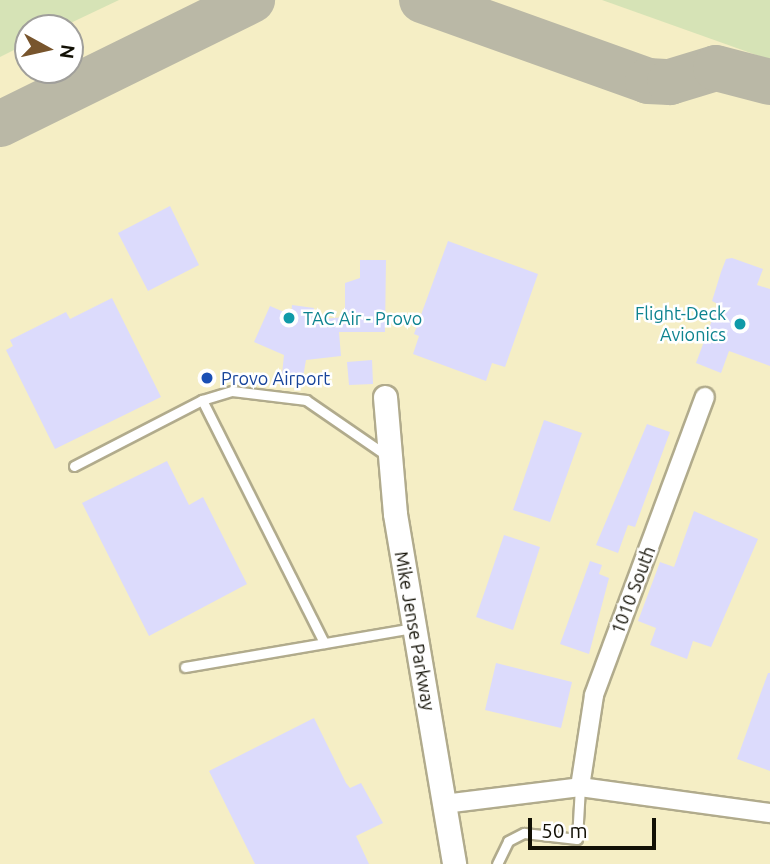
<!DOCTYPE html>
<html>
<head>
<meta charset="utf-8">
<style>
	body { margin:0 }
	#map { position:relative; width:770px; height:864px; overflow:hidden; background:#fefbe7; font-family:Ubuntu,sans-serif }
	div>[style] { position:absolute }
	.built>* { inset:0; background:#f5eec5 }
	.green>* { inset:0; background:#d6e3b6 }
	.taxiway>* { height:46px; margin:-23px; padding:0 23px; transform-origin:23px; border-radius:23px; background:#bab8a6 }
	.building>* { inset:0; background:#dcdbfc }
	.roads { filter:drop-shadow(2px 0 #b1ab8c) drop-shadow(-2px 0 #b1ab8c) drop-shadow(0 2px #b1ab8c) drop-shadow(0 -2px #b1ab8c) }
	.service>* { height:9px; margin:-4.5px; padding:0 4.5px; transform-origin:4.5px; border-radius:4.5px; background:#fff }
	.minor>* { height:18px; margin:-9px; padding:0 9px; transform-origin:9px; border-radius:9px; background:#fff }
	.tertiary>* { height:23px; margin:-11.5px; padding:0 11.5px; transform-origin:11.5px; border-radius:11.5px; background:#fff }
	.dots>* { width:19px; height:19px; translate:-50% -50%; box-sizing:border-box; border:4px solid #fff; border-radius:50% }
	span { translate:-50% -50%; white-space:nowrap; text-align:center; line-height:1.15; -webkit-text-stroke:5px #fff; paint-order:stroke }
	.culture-label { font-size:18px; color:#0d838f }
	.right { translate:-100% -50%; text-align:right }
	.left { translate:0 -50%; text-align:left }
	.transit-label { font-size:18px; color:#164399 }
	.street-label { font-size:18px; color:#121005 }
	.north { position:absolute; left:14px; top:14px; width:70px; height:70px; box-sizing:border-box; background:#fff; border:2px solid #a09f9b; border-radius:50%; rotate:98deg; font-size:19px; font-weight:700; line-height:28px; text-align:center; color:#121005 }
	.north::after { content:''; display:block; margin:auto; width:24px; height:32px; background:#78552d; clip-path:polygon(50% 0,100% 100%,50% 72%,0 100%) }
	.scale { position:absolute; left:528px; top:818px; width:128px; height:32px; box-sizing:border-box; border:4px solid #121005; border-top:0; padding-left:9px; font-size:21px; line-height:24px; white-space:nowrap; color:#121005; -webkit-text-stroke:5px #fff; paint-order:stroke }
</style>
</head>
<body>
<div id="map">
	<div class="built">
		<div style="clip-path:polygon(evenodd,0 0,770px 0,770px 864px,0 864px,0 0,28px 28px,70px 28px,70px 70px,28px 70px,28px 28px)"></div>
	</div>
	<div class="green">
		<div style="clip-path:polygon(0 0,119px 0,60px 28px,28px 28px,28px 43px,0 57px)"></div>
		<div style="clip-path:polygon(602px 0,770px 0,770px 60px)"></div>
	</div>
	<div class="taxiway">
		<div style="left:422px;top:0;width:240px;rotate:19.7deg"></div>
		<div style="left:648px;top:81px;width:22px;rotate:3deg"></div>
		<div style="left:670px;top:82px;width:48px;rotate:-16.9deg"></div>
		<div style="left:716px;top:68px;width:56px;rotate:14.5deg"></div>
		<div style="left:0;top:124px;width:281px;rotate:-26.2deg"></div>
	</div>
	<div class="building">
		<div style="clip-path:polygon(170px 206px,199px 265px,148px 291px,118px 233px)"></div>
		<div style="clip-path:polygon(448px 241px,538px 274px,505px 367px,492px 363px,486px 381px,413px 354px,419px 336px,414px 334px)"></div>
		<div style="clip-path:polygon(732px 258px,763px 269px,757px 285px,770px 289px,770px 366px,729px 351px,721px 373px,696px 363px,718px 304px,712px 301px,721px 272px,726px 259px)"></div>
		<div style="clip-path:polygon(360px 260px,386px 260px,385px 332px,339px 332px,341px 356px,306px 360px,303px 377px,282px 374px,284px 355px,254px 342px,270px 306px,291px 315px,292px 305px,314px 308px,312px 320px,345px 317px,345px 283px,360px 278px)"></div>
		<div style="clip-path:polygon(112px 298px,161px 397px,55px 449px,6px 350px,13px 346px,10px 340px,66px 312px,70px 319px)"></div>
		<div style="clip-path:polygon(372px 360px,373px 384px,349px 385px,347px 362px)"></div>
		<div style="clip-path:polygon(544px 420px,582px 433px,550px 522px,513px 510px)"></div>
		<div style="clip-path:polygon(647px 424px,670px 432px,635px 527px,628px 525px,618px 553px,596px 545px)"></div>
		<div style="clip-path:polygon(167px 461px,189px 505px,203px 497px,247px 584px,149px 636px,82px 503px)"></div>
		<div style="clip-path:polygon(694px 511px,758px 539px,711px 647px,693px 641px,687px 659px,650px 645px,656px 628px,638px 621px,660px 562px,674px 567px)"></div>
		<div style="clip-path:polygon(504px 535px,540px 547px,513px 630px,476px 617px)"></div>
		<div style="clip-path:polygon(590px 561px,602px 565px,599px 574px,609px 578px,589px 654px,560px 644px)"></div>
		<div style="clip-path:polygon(496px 663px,572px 682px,561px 728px,485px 710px)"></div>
		<div style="clip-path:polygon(768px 673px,770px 673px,770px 771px,737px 759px)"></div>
		<div style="clip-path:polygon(314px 718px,346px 783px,350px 788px,361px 783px,383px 823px,356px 836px,369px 864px,255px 864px,209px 771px)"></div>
	</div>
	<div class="roads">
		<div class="service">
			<div style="left:202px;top:400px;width:272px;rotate:63.3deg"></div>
			<div style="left:74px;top:466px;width:144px;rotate:-27.3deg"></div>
			<div style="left:202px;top:400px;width:31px;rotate:-17deg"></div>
			<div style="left:232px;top:391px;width:75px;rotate:6.9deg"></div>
			<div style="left:306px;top:400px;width:97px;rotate:34.5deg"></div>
			<div style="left:185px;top:667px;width:232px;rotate:-9.7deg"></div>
			<div style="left:497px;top:864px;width:25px;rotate:-64deg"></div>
			<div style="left:508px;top:841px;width:18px;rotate:-27deg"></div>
			<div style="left:524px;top:833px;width:53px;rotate:6.5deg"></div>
			<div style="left:577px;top:839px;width:52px;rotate:-86.7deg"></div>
		</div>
		<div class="minor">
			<div style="left:580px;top:787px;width:93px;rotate:-81.3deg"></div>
			<div style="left:594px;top:695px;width:318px;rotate:-69.6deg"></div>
			<div style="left:444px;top:804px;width:137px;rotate:-7.1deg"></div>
			<div style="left:580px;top:787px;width:192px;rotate:7.8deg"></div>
		</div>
		<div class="tertiary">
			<div style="left:385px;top:397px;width:117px;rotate:85.1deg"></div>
			<div style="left:395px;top:514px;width:355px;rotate:80.4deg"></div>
		</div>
	</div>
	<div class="dots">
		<div style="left:289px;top:318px;background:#0f9aa8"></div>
		<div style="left:740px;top:324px;background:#0f9aa8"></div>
		<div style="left:207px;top:378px;background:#1a4fb4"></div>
	</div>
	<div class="culture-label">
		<span class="right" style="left:726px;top:324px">Flight-Deck<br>Avionics</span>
		<span class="left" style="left:303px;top:318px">TAC Air - Provo</span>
	</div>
	<div class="transit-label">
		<span class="left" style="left:221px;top:378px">Provo Airport</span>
	</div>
	<div class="street-label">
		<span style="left:633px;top:590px;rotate:-69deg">1010 South</span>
		<span style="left:415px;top:631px;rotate:80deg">Mike Jense Parkway</span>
	</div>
	<div class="north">N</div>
	<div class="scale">50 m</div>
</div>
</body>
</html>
